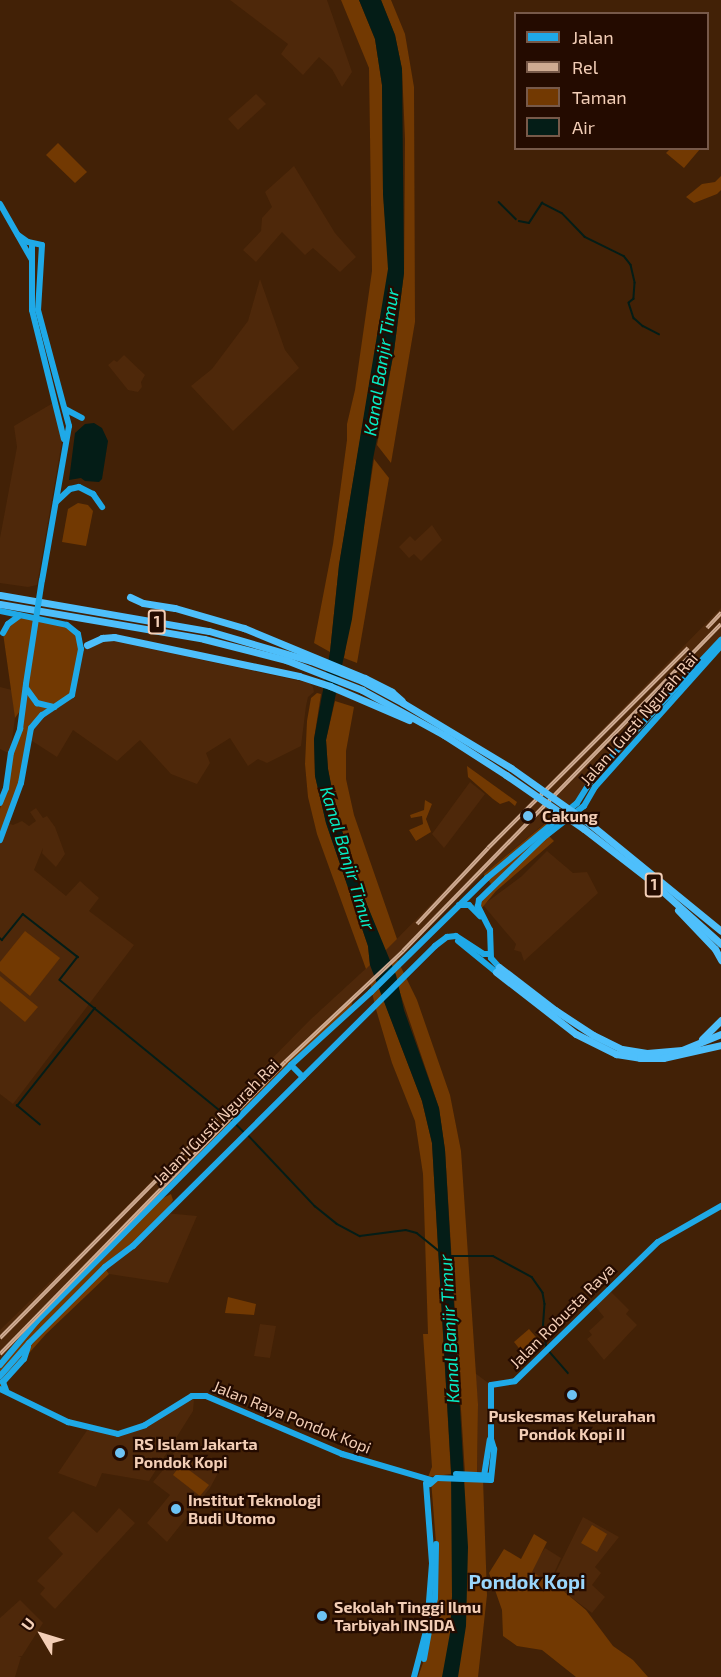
<!DOCTYPE html>
<html>
<head>
<meta charset="utf-8">
<style>
	body { margin:0 }
	#map { position:relative; width:721px; height:1677px; overflow:hidden; background:#422106; font-family:"Exo 2",sans-serif }
	div>[style] { position:absolute }
	.built>* { inset:0; background:#4e280a }
	.green>* { inset:0; background:#723902 }
	.water>* { inset:0; background:#041d17 }
	.stream>* { height:1.5px; margin:-0.75px; padding:0 0.75px; transform-origin:0.75px; border-radius:0.75px; background:#041d17 }
	.major>* { height:6px; margin:-3px; padding:0 3px; transform-origin:3px; border-radius:3px; background:#1fa9e7 }
	.highway>* { height:7px; margin:-3.5px; padding:0 3.5px; transform-origin:3.5px; border-radius:3.5px; background:#4ebffb }
	.rail>* { height:4px; margin-top:-2px; transform-origin:0; background:repeating-linear-gradient(90deg,#240b00 0 4.5px,#cfab92 0 9px); box-sizing:border-box; border-block:2px solid #cfab92 }
	.major-bridge>* { height:6px; margin:-3px; padding:0 3px; transform-origin:3px; border-radius:3px; background:#1fa9e7 }
	.highway-bridge>* { height:7px; margin:-3.5px; padding:0 3.5px; transform-origin:3.5px; border-radius:3.5px; background:#4ebffb }
	.dots>* { width:16px; height:16px; translate:-50% -50%; box-sizing:border-box; border:3px solid #240b00; border-radius:50% }
	span { translate:-50% -50%; white-space:nowrap; text-align:center; line-height:1.15; -webkit-text-stroke:4.5px #240b00; paint-order:stroke }
	.shield-label span { padding:2px 4px; background:#240b00; border:2px solid; border-radius:4px; -webkit-text-stroke-width:0 }
	.shield-label { font-size:15px; color:#f3ceb6; font-weight:700 }
	.street-label { font-size:16px; color:#f3ceb6 }
	.poi-label { font-size:16px; color:#f3ceb6; font-weight:700 }
	.left { translate:0 -50%; text-align:left }
	.water-label { font-size:18px; color:#06ebc5; font-style:italic }
	.quarter-label { font-size:20px; color:#9ad6fb; font-weight:700 }
	.legend { position:absolute; left:514px; top:12px; width:195px; height:138px; box-sizing:border-box; background:#240b00; border:2px solid #775949; margin:0; padding:8px 10px; list-style:none; font-size:18px; color:#f3ceb6 }
	.legend li { display:flex; align-items:center; gap:12px; height:30px }
	.legend b { width:30px; border:2px solid #775949 }
	.north { position:absolute; left:12px; top:1605px; width:60px; height:60px; -webkit-text-stroke:4px #240b00; paint-order:stroke; rotate:308deg; font-size:16px; font-weight:700; line-height:24px; text-align:center; color:#f3ceb6 }
	.north::after { content:''; display:block; margin:auto; width:21px; height:27px; background:#f3ceb6; clip-path:polygon(50% 0,100% 100%,50% 72%,0 100%) }
</style>
</head>
<body>
<div id="map">
	<div class="built">
		<div style="clip-path:polygon(230px 0,327px 0,352px 72px,342px 87px,332px 69px,319px 57px,303px 75px,281px 54px,288px 44px)"></div>
		<div style="clip-path:polygon(256px 94px,266px 104px,238px 130px,228px 119px)"></div>
		<div style="clip-path:polygon(294px 166px,335px 233px,356px 257px,340px 272px,313px 248px,305px 255px,282px 232px,256px 262px,243px 250px,261px 231px,262px 218px,272px 207px,265px 192px)"></div>
		<div style="clip-path:polygon(260px 279px,285px 350px,299px 368px,233px 431px,191px 386px,212px 369px,248px 321px)"></div>
		<div style="clip-path:polygon(124px 355px,145px 375px,141px 382px,142px 387px,138px 392px,128px 390px,108px 365px,114px 360px,117px 362px)"></div>
		<div style="clip-path:polygon(53px 403px,62px 441px,37px 585px,28px 587px,0 583px,0 538px,17px 447px,14px 426px)"></div>
		<div style="clip-path:polygon(432px 525px,442px 540px,421px 561px,414px 554px,409px 558px,399px 547px,410px 536px,415px 541px)"></div>
		<div style="clip-path:polygon(721px 608px,721px 640px,596px 773px,577px 803px,549px 825px,546px 822px,484px 874px,289px 1058px,144px 1207px,139px 1216px,0 1365px,0 1330px,93px 1240px,310px 1020px,385px 951px)"></div>
		<div style="clip-path:polygon(109px 640px,309px 683px,313px 687px,314px 692px,308px 697px,306px 706px,301px 746px,267px 763px,258px 759px,248px 766px,230px 738px,206px 753px,210px 763px,197px 784px,171px 774px,140px 740px,117px 761px,73px 730px,57px 757px,29px 739px,31px 728px,81px 649px,87px 645px)"></div>
		<div style="clip-path:polygon(0 687px,12px 690px,15px 718px,10px 754px,0 749px)"></div>
		<div style="clip-path:polygon(470px 782px,485px 794px,444px 848px,432px 834px)"></div>
		<div style="clip-path:polygon(36px 808px,43px 818px,47px 816px,55px 827px,65px 854px,56px 867px,42px 853px,43px 848px,34px 870px,66px 896px,80px 881px,99px 898px,89px 911px,134px 945px,13px 1104px,0 1094px,0 820px,13px 825px,22px 821px,29px 826px,36px 821px,30px 812px)"></div>
		<div style="clip-path:polygon(547px 851px,573px 873px,587px 872px,598px 893px,524px 961px,521px 952px,514px 950px,516px 944px,483px 905px,522px 876px)"></div>
		<div style="clip-path:polygon(165px 1213px,197px 1216px,168px 1283px,109px 1274px,105px 1267px)"></div>
		<div style="clip-path:polygon(611px 1292px,629px 1310px,626px 1314px,637px 1325px,604px 1360px,587px 1339px,592px 1335px,589px 1331px,604px 1317px,595px 1306px)"></div>
		<div style="clip-path:polygon(260px 1324px,276px 1326px,270px 1358px,254px 1356px)"></div>
		<div style="clip-path:polygon(475px 1373px,491px 1385px,491px 1439px,486px 1474px,477px 1473px,478px 1404px)"></div>
		<div style="clip-path:polygon(194px 1399px,193px 1411px,149px 1481px,102px 1473px,96px 1487px,58px 1473px,90px 1426px,129px 1433px)"></div>
		<div style="clip-path:polygon(182px 1448px,218px 1473px,210px 1488px,167px 1542px,147px 1523px,170px 1495px,153px 1482px,173px 1458px,173px 1453px)"></div>
		<div style="clip-path:polygon(119px 1508px,135px 1523px,55px 1609px,40px 1594px,45px 1588px,37px 1581px,63px 1554px,48px 1538px,73px 1511px,97px 1533px)"></div>
		<div style="clip-path:polygon(583px 1517px,619px 1537px,595px 1567px,601px 1573px,592px 1585px,605px 1597px,592px 1613px,551px 1582px)"></div>
		<div style="clip-path:polygon(545px 1548px,561px 1558px,549px 1584px,528px 1573px)"></div>
		<div style="clip-path:polygon(20px 1600px,43px 1623px,22px 1656px,18px 1656px,21px 1657px,15px 1677px,0 1677px,0 1618px)"></div>
	</div>
	<div class="green">
		<div style="clip-path:polygon(341px 0,359px 0,375px 39px,382px 85px,383px 192px,389px 269px,339px 565px,330px 652px,314px 643px,333px 544px,347px 440px,347px 424px,355px 390px,372px 271px,369px 68px)"></div>
		<div style="clip-path:polygon(381px 0,391px 0,405px 34px,414px 87px,415px 322px,391px 463px,377px 445px,394px 351px,404px 273px,405px 139px,402px 69px,395px 35px)"></div>
		<div style="clip-path:polygon(58px 143px,87px 172px,75px 183px,46px 155px)"></div>
		<div style="clip-path:polygon(670px 149px,670px 148px,700px 149px,684px 168px,666px 153px)"></div>
		<div style="clip-path:polygon(721px 176px,721px 190px,717px 194px,694px 203px,686px 197px,702px 184px,715px 182px)"></div>
		<div style="clip-path:polygon(374px 459px,389px 478px,357px 663px,344px 658px)"></div>
		<div style="clip-path:polygon(78px 503px,88px 505px,93px 511px,86px 546px,62px 542px,68px 509px)"></div>
		<div style="clip-path:polygon(19px 616px,67px 625px,80px 639px,71px 696px,34px 723px,25px 766px,0 839px,0 809px,22px 708px,15px 718px,3px 633px)"></div>
		<div style="clip-path:polygon(317px 693px,321px 694px,314px 739px,315px 776px,326px 823px,368px 946px,370px 965px,366px 969px,317px 834px,308px 797px,305px 764px,307px 721px,311px 698px)"></div>
		<div style="clip-path:polygon(335px 701px,354px 707px,346px 751px,346px 779px,354px 815px,397px 939px,385px 951px,361px 890px,337px 815px,328px 769px,326px 740px)"></div>
		<div style="clip-path:polygon(467px 766px,517px 802px,515px 806px,509px 801px,500px 804px,493px 799px,468px 777px)"></div>
		<div style="clip-path:polygon(425px 800px,432px 804px,426px 819px,431px 832px,416px 841px,409px 830px,423px 824px,422px 816px,411px 818px,410px 815px,424px 810px)"></div>
		<div style="clip-path:polygon(547px 822px,549px 824px,543px 830px,554px 841px,496px 891px,481px 909px,478px 905px,493px 887px,487px 878px,485px 880px,484px 874px)"></div>
		<div style="clip-path:polygon(25px 931px,60px 958px,30px 996px,0 971px,0 962px)"></div>
		<div style="clip-path:polygon(396px 957px,417px 1000px,450px 1095px,461px 1151px,478px 1404px,477px 1473px,465px 1474px,445px 1150px,439px 1108px,390px 963px)"></div>
		<div style="clip-path:polygon(0 976px,38px 1007px,25px 1022px,0 1001px)"></div>
		<div style="clip-path:polygon(375px 977px,422px 1101px,432px 1143px,451px 1474px,428px 1477px,432px 1467px,423px 1334px,428px 1334px,423px 1174px,415px 1121px,392px 1063px,375px 1006px,370px 982px)"></div>
		<div style="clip-path:polygon(354px 996px,350px 1011px,159px 1200px,171px 1194px,173px 1200px,165px 1213px,105px 1268px,109px 1274px,46px 1334px,6px 1379px,4px 1388px,0 1389px,0 1365px,73px 1284px,139px 1216px,144px 1207px,293px 1053px)"></div>
		<div style="clip-path:polygon(228px 1297px,256px 1304px,254px 1315px,225px 1313px)"></div>
		<div style="clip-path:polygon(529px 1329px,541px 1343px,526px 1357px,514px 1342px)"></div>
		<div style="clip-path:polygon(181px 1464px,209px 1485px,200px 1496px,173px 1475px)"></div>
		<div style="clip-path:polygon(483px 1479px,487px 1595px,478px 1677px,418px 1677px,424px 1660px,437px 1555px,431px 1480px)"></div>
		<div style="clip-path:polygon(592px 1525px,607px 1534px,597px 1552px,581px 1543px)"></div>
		<div style="clip-path:polygon(534px 1534px,547px 1542px,532px 1572px,561px 1589px,586px 1610px,613px 1646px,633px 1660px,648px 1677px,576px 1677px,542px 1650px,517px 1646px,503px 1636px,502px 1610px,489px 1573px,504px 1549px,521px 1559px)"></div>
	</div>
	<div class="water">
		<div style="clip-path:polygon(359px 0,381px 0,395px 35px,402px 69px,404px 273px,394px 351px,373px 459px,352px 619px,326px 740px,328px 769px,337px 815px,361px 890px,396px 975px,404px 1010px,439px 1108px,445px 1150px,468px 1547px,466px 1626px,458px 1677px,442px 1677px,450px 1633px,452px 1596px,451px 1470px,432px 1143px,422px 1101px,370px 965px,368px 946px,326px 823px,315px 776px,314px 739px,330px 652px,339px 565px,388px 269px,383px 194px,382px 85px,375px 39px)"></div>
		<div style="clip-path:polygon(94px 423px,102px 428px,108px 441px,102px 479px,99px 482px,85px 481px,81px 478px,69px 480px,75px 433px,85px 424px)"></div>
	</div>
	<div class="stream">
		<div style="left:499px;top:202px;width:24px;rotate:45deg"></div>
		<div style="left:519px;top:221px;width:10px;rotate:11deg"></div>
		<div style="left:529px;top:223px;width:24px;rotate:-57deg"></div>
		<div style="left:542px;top:203px;width:22px;rotate:27deg"></div>
		<div style="left:562px;top:213px;width:33px;rotate:46deg"></div>
		<div style="left:585px;top:237px;width:43px;rotate:26deg"></div>
		<div style="left:624px;top:256px;width:11px;rotate:52deg"></div>
		<div style="left:631px;top:265px;width:18px;rotate:77deg"></div>
		<div style="left:635px;top:283px;width:16px;rotate:94deg"></div>
		<div style="left:634px;top:299px;width:6px;rotate:141deg"></div>
		<div style="left:629px;top:303px;width:16px;rotate:72deg"></div>
		<div style="left:634px;top:318px;width:12px;rotate:42deg"></div>
		<div style="left:643px;top:326px;width:18px;rotate:27deg"></div>
		<div style="left:0;top:938px;width:3px;rotate:45deg"></div>
		<div style="left:2px;top:940px;width:33px;rotate:-51deg"></div>
		<div style="left:23px;top:914px;width:70px;rotate:38deg"></div>
		<div style="left:78px;top:957px;width:29px;rotate:128deg"></div>
		<div style="left:60px;top:980px;width:223px;rotate:39.2deg"></div>
		<div style="left:40px;top:1125px;width:30px;rotate:-140deg"></div>
		<div style="left:17px;top:1106px;width:125px;rotate:-51.5deg"></div>
		<div style="left:237px;top:1125px;width:10px;rotate:45deg"></div>
		<div style="left:248px;top:1135px;width:98px;rotate:46.7deg"></div>
		<div style="left:315px;top:1206px;width:28px;rotate:39deg"></div>
		<div style="left:337px;top:1224px;width:26px;rotate:28deg"></div>
		<div style="left:360px;top:1236px;width:46px;rotate:-7.4deg"></div>
		<div style="left:406px;top:1230px;width:11px;rotate:15deg"></div>
		<div style="left:417px;top:1233px;width:28px;rotate:39deg"></div>
		<div style="left:451px;top:1256px;width:42px"></div>
		<div style="left:493px;top:1256px;width:44px;rotate:28.3deg"></div>
		<div style="left:532px;top:1277px;width:19px;rotate:55deg"></div>
		<div style="left:543px;top:1293px;width:11px;rotate:80deg"></div>
		<div style="left:545px;top:1304px;width:26px;rotate:94deg"></div>
		<div style="left:543px;top:1330px;width:17px;rotate:77deg"></div>
		<div style="left:549px;top:1351px;width:29px;rotate:49deg"></div>
	</div>
	<div class="major">
		<div style="left:0;top:204px;width:64px;rotate:60.3deg"></div>
		<div style="left:18px;top:235px;width:12px;rotate:35deg"></div>
		<div style="left:28px;top:242px;width:14px;rotate:12deg"></div>
		<div style="left:42px;top:245px;width:65px;rotate:93.5deg"></div>
		<div style="left:38px;top:310px;width:120px;rotate:75deg"></div>
		<div style="left:69px;top:426px;width:156px;rotate:99.9deg"></div>
		<div style="left:32px;top:244px;width:66px;rotate:90deg"></div>
		<div style="left:32px;top:310px;width:133px;rotate:76.1deg"></div>
		<div style="left:65px;top:409px;width:19px;rotate:28deg"></div>
		<div style="left:56px;top:502px;width:19px;rotate:-43deg"></div>
		<div style="left:70px;top:489px;width:9px;rotate:-13deg"></div>
		<div style="left:79px;top:487px;width:16px;rotate:27deg"></div>
		<div style="left:93px;top:494px;width:16px;rotate:55deg"></div>
		<div style="left:0;top:611px;width:68px;rotate:11.8deg"></div>
		<div style="left:67px;top:625px;width:14px;rotate:39deg"></div>
		<div style="left:78px;top:634px;width:15px;rotate:79deg"></div>
		<div style="left:81px;top:649px;width:47px;rotate:101.1deg"></div>
		<div style="left:72px;top:695px;width:36px;rotate:146deg"></div>
		<div style="left:42px;top:715px;width:17px;rotate:130deg"></div>
		<div style="left:31px;top:728px;width:56px;rotate:100.3deg"></div>
		<div style="left:21px;top:783px;width:61px;rotate:110.2deg"></div>
		<div style="left:3px;top:633px;width:10px;rotate:-61deg"></div>
		<div style="left:8px;top:624px;width:14px;rotate:-36deg"></div>
		<div style="left:26px;top:688px;width:19px;rotate:54deg"></div>
		<div style="left:37px;top:703px;width:18px;rotate:13deg"></div>
		<div style="left:0;top:803px;width:16px;rotate:-68deg"></div>
		<div style="left:6px;top:788px;width:35px;rotate:-82deg"></div>
		<div style="left:11px;top:753px;width:26px;rotate:-69deg"></div>
		<div style="left:20px;top:729px;width:45px;rotate:-82.4deg"></div>
		<div style="left:459px;top:905px;width:10px"></div>
		<div style="left:469px;top:905px;width:16px;rotate:45deg"></div>
		<div style="left:458px;top:941px;width:49px;rotate:39.2deg"></div>
		<div style="left:496px;top:972px;width:6px;rotate:-59deg"></div>
		<div style="left:499px;top:967px;width:12px;rotate:-132deg"></div>
		<div style="left:491px;top:958px;width:28px;rotate:-92deg"></div>
		<div style="left:490px;top:930px;width:27px;rotate:-117deg"></div>
		<div style="left:478px;top:906px;width:6px;rotate:-81deg"></div>
		<div style="left:479px;top:900px;width:89px;rotate:-44.1deg"></div>
		<div style="left:543px;top:838px;width:52px;rotate:-38deg"></div>
		<div style="left:584px;top:806px;width:22px;rotate:-60deg"></div>
		<div style="left:595px;top:787px;width:189px;rotate:-48.2deg"></div>
		<div style="left:291px;top:1065px;width:17px;rotate:45deg"></div>
		<div style="left:0;top:1365px;width:57px;rotate:-49.9deg"></div>
		<div style="left:37px;top:1321px;width:361px;rotate:-45.2deg"></div>
		<div style="left:291px;top:1065px;width:108px;rotate:-42.4deg"></div>
		<div style="left:371px;top:992px;width:163px;rotate:-44.5deg"></div>
		<div style="left:487px;top:878px;width:117px;rotate:-39.8deg"></div>
		<div style="left:577px;top:803px;width:36px;rotate:-58deg"></div>
		<div style="left:596px;top:773px;width:183px;rotate:-46.8deg"></div>
		<div style="left:0;top:1376px;width:44px;rotate:-48.7deg"></div>
		<div style="left:29px;top:1343px;width:107px;rotate:-45deg"></div>
		<div style="left:105px;top:1267px;width:35px;rotate:-37deg"></div>
		<div style="left:133px;top:1246px;width:426px;rotate:-44.8deg"></div>
		<div style="left:435px;top:946px;width:15px;rotate:-37deg"></div>
		<div style="left:447px;top:937px;width:9px;rotate:-6deg"></div>
		<div style="left:456px;top:936px;width:33px;rotate:33deg"></div>
		<div style="left:484px;top:954px;width:6px"></div>
		<div style="left:0;top:1389px;width:76px;rotate:25.9deg"></div>
		<div style="left:68px;top:1422px;width:51px;rotate:13.5deg"></div>
		<div style="left:118px;top:1434px;width:28px;rotate:-18deg"></div>
		<div style="left:145px;top:1425px;width:55px;rotate:-31.7deg"></div>
		<div style="left:192px;top:1396px;width:14px"></div>
		<div style="left:206px;top:1396px;width:148px;rotate:23.1deg"></div>
		<div style="left:342px;top:1454px;width:93px;rotate:16.3deg"></div>
		<div style="left:6px;top:1390px;width:9px;rotate:-111deg"></div>
		<div style="left:3px;top:1382px;width:31px;rotate:-48deg"></div>
		<div style="left:24px;top:1359px;width:13px;rotate:-72deg"></div>
		<div style="left:456px;top:1474px;width:35px;rotate:3deg"></div>
		<div style="left:484px;top:1476px;width:37px;rotate:-81deg"></div>
		<div style="left:430px;top:1484px;width:9px;rotate:-41deg"></div>
		<div style="left:437px;top:1478px;width:54px;rotate:2.1deg"></div>
		<div style="left:491px;top:1480px;width:31px;rotate:-84deg"></div>
		<div style="left:494px;top:1449px;width:10px;rotate:-107deg"></div>
		<div style="left:491px;top:1439px;width:54px;rotate:-90deg"></div>
		<div style="left:491px;top:1385px;width:24px;rotate:-9deg"></div>
		<div style="left:515px;top:1381px;width:199px;rotate:-44.2deg"></div>
		<div style="left:658px;top:1242px;width:73px;rotate:-29.7deg"></div>
		<div style="left:424px;top:1659px;width:62px;rotate:-79.8deg"></div>
		<div style="left:435px;top:1598px;width:54px;rotate:-88.9deg"></div>
		<div style="left:414px;top:1677px;width:52px;rotate:-75.4deg"></div>
		<div style="left:427px;top:1627px;width:64px;rotate:-85.5deg"></div>
		<div style="left:432px;top:1563px;width:80px;rotate:-94.3deg"></div>
	</div>
	<div class="highway">
		<div style="left:0;top:595px;width:212px;rotate:9.8deg"></div>
		<div style="left:209px;top:631px;width:106px;rotate:16.4deg"></div>
		<div style="left:311px;top:661px;width:55px;rotate:21.4deg"></div>
		<div style="left:362px;top:681px;width:47px;rotate:28.2deg"></div>
		<div style="left:403px;top:703px;width:126px;rotate:31deg"></div>
		<div style="left:130px;top:597px;width:14px;rotate:25deg"></div>
		<div style="left:143px;top:603px;width:32px;rotate:9deg"></div>
		<div style="left:175px;top:608px;width:72px;rotate:16.2deg"></div>
		<div style="left:244px;top:628px;width:131px;rotate:22.5deg"></div>
		<div style="left:365px;top:678px;width:30px;rotate:27deg"></div>
		<div style="left:392px;top:692px;width:13px;rotate:42deg"></div>
		<div style="left:0;top:604px;width:207px;rotate:9.7deg"></div>
		<div style="left:204px;top:639px;width:85px;rotate:14.4deg"></div>
		<div style="left:286px;top:660px;width:82px;rotate:21.5deg"></div>
		<div style="left:362px;top:690px;width:94px;rotate:28.8deg"></div>
		<div style="left:444px;top:735px;width:74px;rotate:32.8deg"></div>
		<div style="left:87px;top:645px;width:17px;rotate:-25deg"></div>
		<div style="left:102px;top:638px;width:12px;rotate:-5deg"></div>
		<div style="left:114px;top:637px;width:189px;rotate:11.9deg"></div>
		<div style="left:299px;top:676px;width:33px;rotate:18deg"></div>
		<div style="left:330px;top:686px;width:86px;rotate:23.3deg"></div>
		<div style="left:590px;top:824px;width:169px;rotate:39.2deg"></div>
		<div style="left:584px;top:829px;width:85px;rotate:37.8deg"></div>
		<div style="left:651px;top:881px;width:94px;rotate:42deg"></div>
		<div style="left:678px;top:910px;width:54px;rotate:46.5deg"></div>
		<div style="left:715px;top:949px;width:13px;rotate:61deg"></div>
		<div style="left:499px;top:967px;width:71px;rotate:37.5deg"></div>
		<div style="left:555px;top:1010px;width:45px;rotate:33.3deg"></div>
		<div style="left:593px;top:1035px;width:32px;rotate:26deg"></div>
		<div style="left:622px;top:1049px;width:25px;rotate:9deg"></div>
		<div style="left:647px;top:1053px;width:35px;rotate:-5deg"></div>
		<div style="left:682px;top:1050px;width:42px;rotate:-22.3deg"></div>
		<div style="left:496px;top:972px;width:101px;rotate:37.8deg"></div>
		<div style="left:576px;top:1034px;width:45px;rotate:26.6deg"></div>
		<div style="left:616px;top:1054px;width:24px;rotate:9deg"></div>
		<div style="left:640px;top:1058px;width:23px"></div>
		<div style="left:663px;top:1058px;width:59px;rotate:-12.6deg"></div>
		<div style="left:702px;top:1039px;width:27px;rotate:-45deg"></div>
	</div>
	<div class="rail">
		<div style="left:707px;top:628px;width:21px;rotate:-47deg"></div>
		<div style="left:417px;top:924px;width:104px;rotate:-46.9deg"></div>
		<div style="left:488px;top:848px;width:283px;rotate:-45deg"></div>
		<div style="left:0;top:1338px;width:308px;rotate:-45.3deg"></div>
		<div style="left:0;top:1354px;width:408px;rotate:-45.7deg"></div>
		<div style="left:285px;top:1062px;width:162px;rotate:-43.2deg"></div>
		<div style="left:403px;top:951px;width:456px;rotate:-45.8deg"></div>
	</div>
	<div class="major-bridge">
		<div style="left:26px;top:684px;width:105px;rotate:-81.3deg"></div>
	</div>
	<div class="highway-bridge">
		<div style="left:511px;top:768px;width:97px;rotate:35.3deg"></div>
		<div style="left:506px;top:775px;width:95px;rotate:34.7deg"></div>
	</div>
	<div class="dots">
		<div style="left:528px;top:816px;background:#6dc2f3"></div>
		<div style="left:572px;top:1395px;background:#6dc2f3"></div>
		<div style="left:120px;top:1453px;background:#6dc2f3"></div>
		<div style="left:176px;top:1509px;background:#6dc2f3"></div>
		<div style="left:322px;top:1616px;background:#6dc2f3"></div>
	</div>
	<div class="shield-label">
		<span style="left:157px;top:622px">1</span>
		<span style="left:654px;top:885px">1</span>
	</div>
	<div class="street-label">
		<span style="left:639px;top:719px;rotate:-49deg">Jalan I Gusti Ngurah Rai</span>
		<span style="left:216px;top:1122px;rotate:-45deg">Jalan I Gusti Ngurah Rai</span>
		<span style="left:562px;top:1316px;rotate:-45deg">Jalan Robusta Raya</span>
		<span style="left:292px;top:1417px;rotate:22deg">Jalan Raya Pondok Kopi</span>
	</div>
	<div class="poi-label">
		<span class="left" style="left:542px;top:816px">Cakung</span>
		<span style="left:572px;top:1425px">Puskesmas Kelurahan<br>Pondok Kopi II</span>
		<span class="left" style="left:134px;top:1453px">RS Islam Jakarta<br>Pondok Kopi</span>
		<span class="left" style="left:188px;top:1509px">Institut Teknologi<br>Budi Utomo</span>
		<span class="left" style="left:334px;top:1616px">Sekolah Tinggi Ilmu<br>Tarbiyah INSIDA</span>
	</div>
	<div class="water-label">
		<span style="left:381px;top:362px;rotate:-81deg">Kanal Banjir Timur</span>
		<span style="left:348px;top:858px;rotate:73deg">Kanal Banjir Timur</span>
		<span style="left:449px;top:1329px;rotate:-93deg">Kanal Banjir Timur</span>
	</div>
	<div class="quarter-label">
		<span style="left:527px;top:1581px">Pondok Kopi</span>
	</div>
	<ul class="legend">
	<li><b style="height:8px;background:#1fa9e7"></b>Jalan</li>
	<li><b style="height:8px;background:#cfab92"></b>Rel</li>
	<li><b style="height:16px;background:#723902"></b>Taman</li>
	<li><b style="height:16px;background:#041d17"></b>Air</li>
	</ul>
	<div class="north">U</div>
</div>
</body>
</html>
